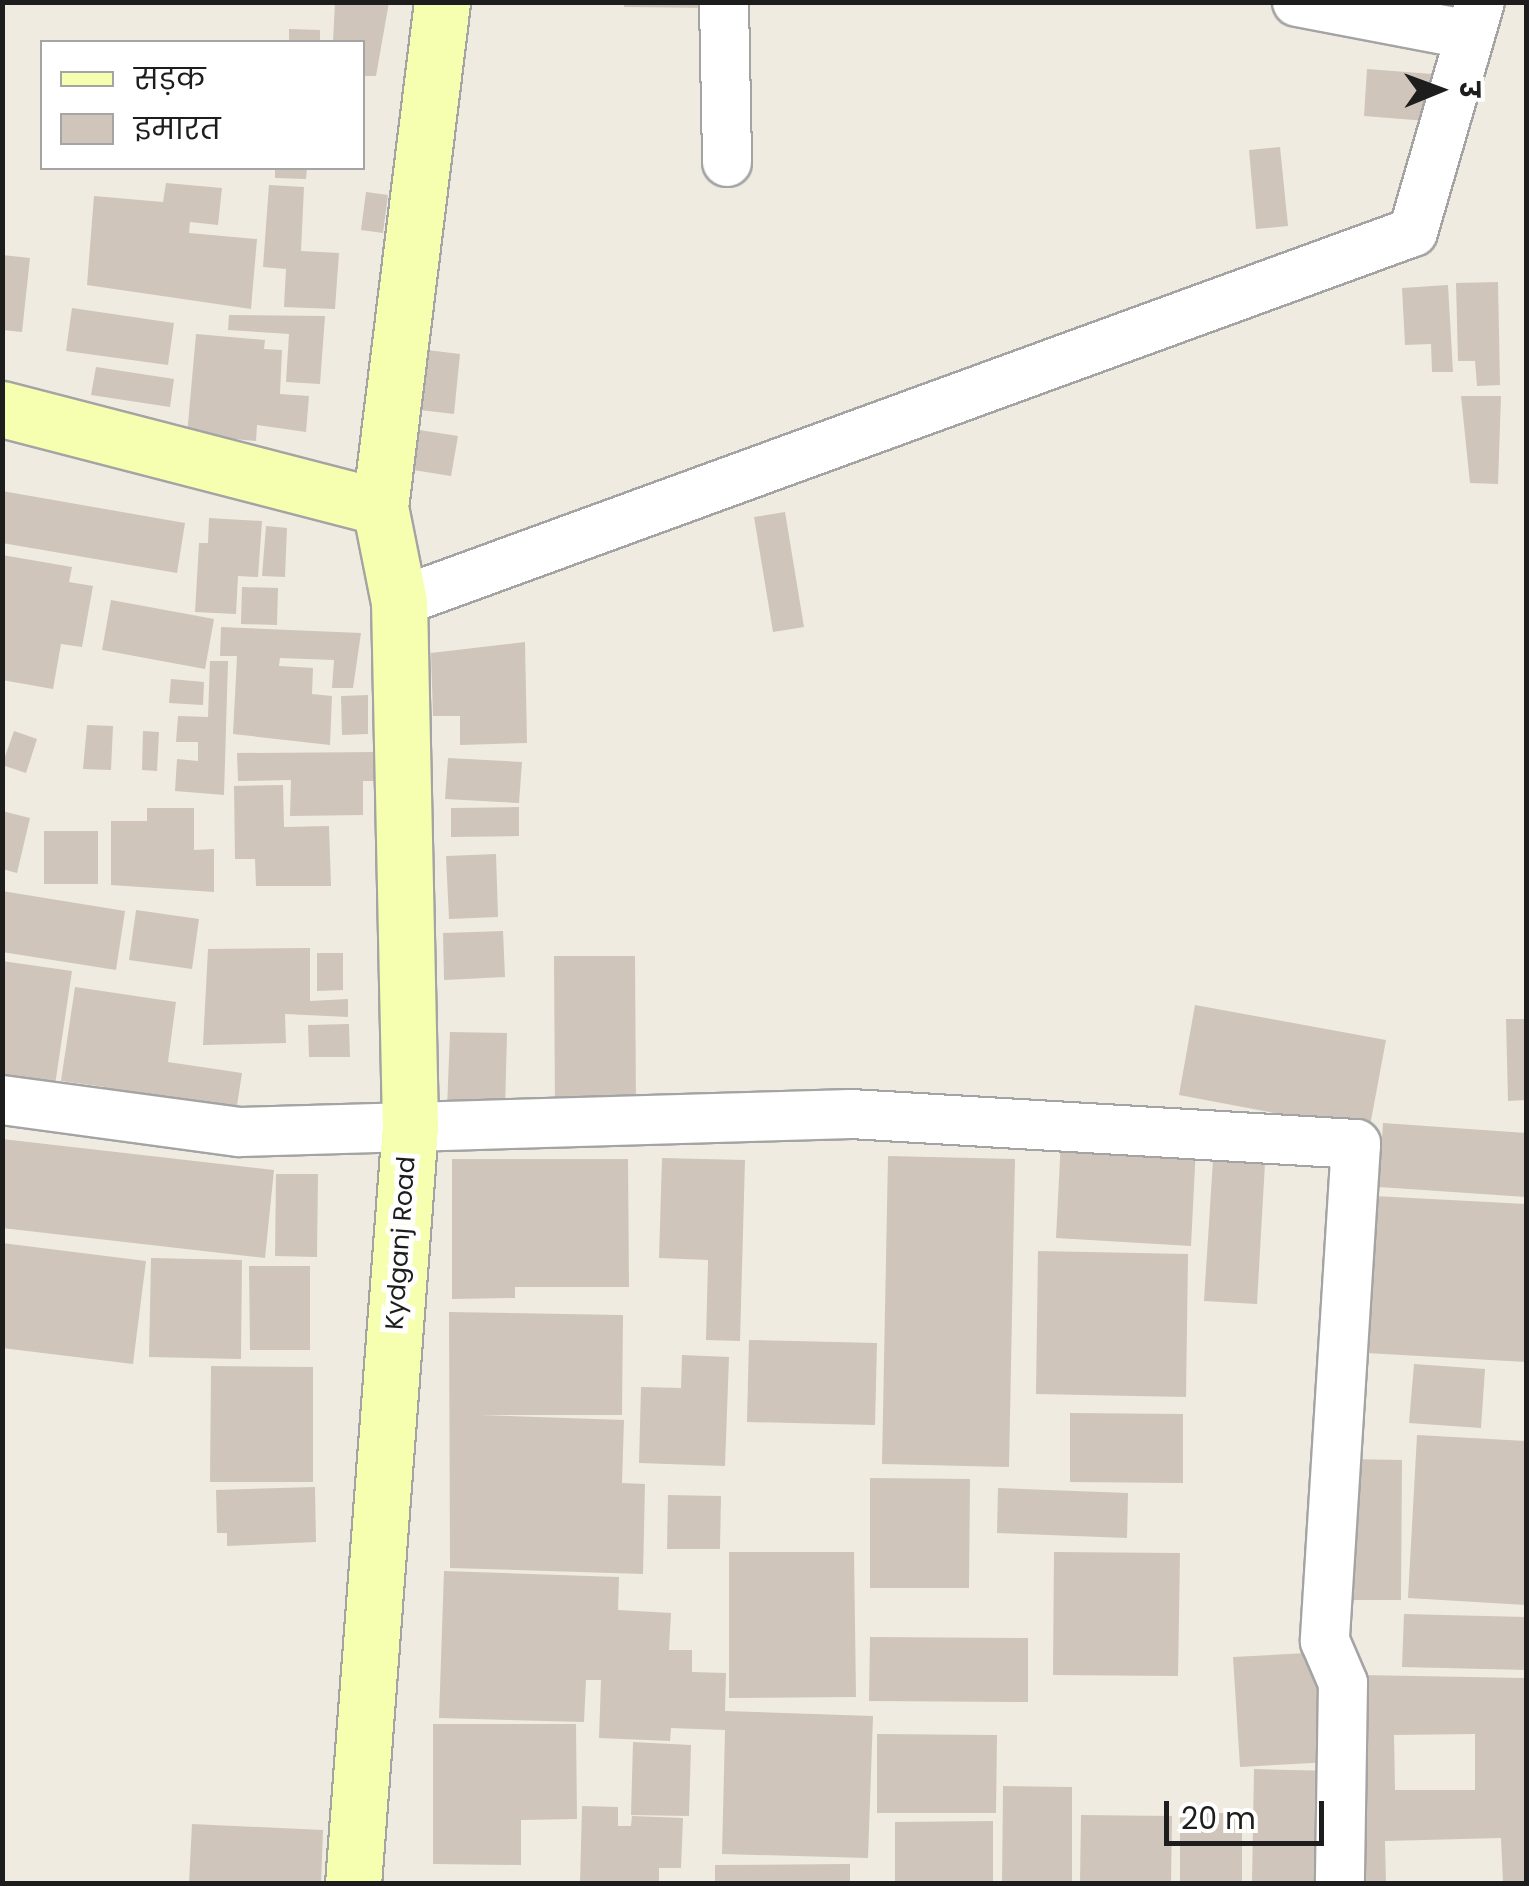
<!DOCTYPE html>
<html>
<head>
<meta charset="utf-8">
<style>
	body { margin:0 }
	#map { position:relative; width:1529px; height:1886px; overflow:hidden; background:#efebe1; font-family:Poppins,"Noto Sans Devanagari",sans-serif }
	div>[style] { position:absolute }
	.building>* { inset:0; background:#cfc5ba }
	.roads { filter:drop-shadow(2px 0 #a4a4a4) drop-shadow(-2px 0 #a4a4a4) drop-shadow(0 2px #a4a4a4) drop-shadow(0 -2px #a4a4a4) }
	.street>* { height:48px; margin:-24px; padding:0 24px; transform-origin:24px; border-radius:24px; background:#fff }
	.secondary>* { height:55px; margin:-27.5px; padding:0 27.5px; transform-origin:27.5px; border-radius:27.5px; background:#f6ffaf }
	span { translate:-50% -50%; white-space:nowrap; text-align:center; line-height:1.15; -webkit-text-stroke:10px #fff; paint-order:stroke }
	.street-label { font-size:25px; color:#1d1d1d }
	.frame { position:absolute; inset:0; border:5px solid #1d1d1d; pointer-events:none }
	.legend { position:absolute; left:40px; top:40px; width:325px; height:130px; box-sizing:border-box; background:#fff; border:2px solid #a5a5a5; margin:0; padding:12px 18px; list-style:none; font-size:30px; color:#1d1d1d }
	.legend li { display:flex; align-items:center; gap:20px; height:50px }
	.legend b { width:50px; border:2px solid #a5a5a5 }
	.north { position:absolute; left:1389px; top:40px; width:100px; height:100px; -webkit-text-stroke:8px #fff; paint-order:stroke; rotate:89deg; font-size:28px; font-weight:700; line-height:40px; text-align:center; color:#1d1d1d }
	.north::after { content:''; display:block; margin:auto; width:35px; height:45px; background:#1d1d1d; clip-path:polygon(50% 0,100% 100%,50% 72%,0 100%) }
	.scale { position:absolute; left:1164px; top:1801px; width:160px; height:45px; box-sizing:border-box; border:5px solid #1d1d1d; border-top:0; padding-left:12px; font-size:30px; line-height:35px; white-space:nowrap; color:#1d1d1d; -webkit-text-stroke:8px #fff; paint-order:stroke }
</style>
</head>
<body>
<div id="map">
	<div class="building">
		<div style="clip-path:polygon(335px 2px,389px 2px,376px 76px,362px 76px,362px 42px,333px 42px)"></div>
		<div style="clip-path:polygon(624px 2px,715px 2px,715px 8px,624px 7px)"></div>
		<div style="clip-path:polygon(289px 29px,320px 30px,320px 42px,289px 42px)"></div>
		<div style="clip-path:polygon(1367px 69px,1432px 74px,1427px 121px,1364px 116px)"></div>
		<div style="clip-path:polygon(1280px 147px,1288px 226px,1256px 229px,1249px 150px)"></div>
		<div style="clip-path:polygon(275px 168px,307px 168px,306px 179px,275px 178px)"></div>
		<div style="clip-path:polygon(166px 183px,222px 188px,218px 225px,190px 222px,189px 233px,257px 239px,251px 309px,87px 285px,94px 196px,163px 202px)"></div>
		<div style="clip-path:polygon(269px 185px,304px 187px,301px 251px,339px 253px,335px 309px,284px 307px,286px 269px,263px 267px)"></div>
		<div style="clip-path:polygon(366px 192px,388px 195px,383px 233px,361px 230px)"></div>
		<div style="clip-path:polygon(2px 255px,30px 258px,22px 332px,2px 330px)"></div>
		<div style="clip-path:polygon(1498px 282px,1500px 385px,1477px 386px,1475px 361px,1458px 361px,1456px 283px)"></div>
		<div style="clip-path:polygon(1448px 285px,1453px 372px,1432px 372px,1431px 344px,1405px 345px,1402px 288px)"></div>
		<div style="clip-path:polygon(72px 308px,174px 323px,168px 365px,66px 351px)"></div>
		<div style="clip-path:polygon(229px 315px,325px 316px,320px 384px,286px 382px,289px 334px,228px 330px)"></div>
		<div style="clip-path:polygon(196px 334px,265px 340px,264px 349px,282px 350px,280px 394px,309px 396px,306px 432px,257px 425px,256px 441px,187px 435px)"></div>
		<div style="clip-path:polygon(410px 348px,460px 354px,454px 414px,403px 408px)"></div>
		<div style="clip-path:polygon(96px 367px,174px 379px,170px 407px,91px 395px)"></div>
		<div style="clip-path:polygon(1461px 396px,1501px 396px,1498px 484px,1470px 483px)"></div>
		<div style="clip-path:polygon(413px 429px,458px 436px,451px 476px,407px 469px)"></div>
		<div style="clip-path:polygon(2px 491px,185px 523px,177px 573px,2px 543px)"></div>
		<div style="clip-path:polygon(785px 512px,804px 627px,773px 632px,754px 517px)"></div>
		<div style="clip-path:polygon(209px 518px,262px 521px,258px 577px,238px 576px,236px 614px,195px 612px,199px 543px,208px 543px)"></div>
		<div style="clip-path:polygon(266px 526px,287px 528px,285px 577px,262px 576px)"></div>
		<div style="clip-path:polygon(2px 555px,72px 567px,69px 582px,93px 586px,82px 647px,61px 644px,53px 689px,2px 680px)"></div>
		<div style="clip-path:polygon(242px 587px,278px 588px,277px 625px,241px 624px)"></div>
		<div style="clip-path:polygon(111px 600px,214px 619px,205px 669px,102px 650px)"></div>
		<div style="clip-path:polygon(221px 627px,361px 633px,353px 688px,332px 688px,334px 660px,280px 658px,279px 666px,313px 668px,312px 694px,332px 696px,330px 745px,233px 734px,237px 656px,220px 656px)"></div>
		<div style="clip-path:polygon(525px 642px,527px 743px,460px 745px,460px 716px,433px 716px,431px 653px)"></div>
		<div style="clip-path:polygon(210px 661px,228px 661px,224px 795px,175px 791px,177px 759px,198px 761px,198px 742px,176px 742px,178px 716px,208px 717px)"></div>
		<div style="clip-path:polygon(171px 679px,204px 682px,203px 705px,169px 703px)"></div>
		<div style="clip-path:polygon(368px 695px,368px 734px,342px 735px,341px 696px)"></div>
		<div style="clip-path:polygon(87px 725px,113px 726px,111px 770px,83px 769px)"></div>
		<div style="clip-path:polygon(14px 731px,37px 739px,26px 773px,2px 765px)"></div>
		<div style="clip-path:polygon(143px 731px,159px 732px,157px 771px,142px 770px)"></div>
		<div style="clip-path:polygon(378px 752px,377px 781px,363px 781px,363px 815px,290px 816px,291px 780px,238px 781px,237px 753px)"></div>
		<div style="clip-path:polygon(448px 758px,522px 762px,519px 803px,445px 799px)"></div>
		<div style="clip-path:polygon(283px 785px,284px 827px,329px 826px,331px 886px,256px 886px,255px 859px,235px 859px,234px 786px)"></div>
		<div style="clip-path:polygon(519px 807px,519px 836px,451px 837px,451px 808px)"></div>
		<div style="clip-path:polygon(147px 808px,194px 808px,194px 850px,214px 849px,214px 892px,111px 885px,111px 821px,147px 821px)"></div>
		<div style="clip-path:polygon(2px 811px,30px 818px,17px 873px,2px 869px)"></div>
		<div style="clip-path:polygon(44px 831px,98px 831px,98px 884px,44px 884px)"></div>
		<div style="clip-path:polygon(496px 854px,498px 917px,449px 919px,446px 856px)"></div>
		<div style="clip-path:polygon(2px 891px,125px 911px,116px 970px,2px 952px)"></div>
		<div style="clip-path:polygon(136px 910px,199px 919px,192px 969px,129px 960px)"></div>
		<div style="clip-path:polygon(503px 931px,505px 977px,444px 980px,443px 933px)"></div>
		<div style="clip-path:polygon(310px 948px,310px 1001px,348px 999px,348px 1017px,285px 1014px,286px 1043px,203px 1045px,208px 949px)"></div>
		<div style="clip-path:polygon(317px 953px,343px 953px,343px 990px,317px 991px)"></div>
		<div style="clip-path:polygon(554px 956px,635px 956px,636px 1112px,555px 1112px)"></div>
		<div style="clip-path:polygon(2px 961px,72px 971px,55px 1085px,2px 1077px)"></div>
		<div style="clip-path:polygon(75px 987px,176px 1002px,168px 1062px,242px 1073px,234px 1125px,102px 1106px,105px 1087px,61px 1081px)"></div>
		<div style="clip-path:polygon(1195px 1005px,1386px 1040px,1369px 1131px,1179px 1095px)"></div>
		<div style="clip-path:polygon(1506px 1019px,1526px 1019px,1526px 1100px,1508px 1101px)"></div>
		<div style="clip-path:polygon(349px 1024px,350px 1057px,309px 1057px,308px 1025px)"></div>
		<div style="clip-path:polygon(450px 1032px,507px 1033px,505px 1111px,447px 1109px)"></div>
		<div style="clip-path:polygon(1383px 1123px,1526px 1133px,1526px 1197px,1379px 1187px)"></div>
		<div style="clip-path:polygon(2px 1139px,274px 1170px,265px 1258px,2px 1228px)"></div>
		<div style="clip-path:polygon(1061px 1139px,1196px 1146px,1191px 1246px,1056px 1238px)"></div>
		<div style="clip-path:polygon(888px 1156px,1015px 1159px,1009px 1467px,882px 1464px)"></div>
		<div style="clip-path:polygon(662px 1158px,745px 1160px,740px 1341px,706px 1340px,708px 1260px,659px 1258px)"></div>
		<div style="clip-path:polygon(452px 1159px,628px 1159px,629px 1287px,515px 1287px,515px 1298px,452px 1299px)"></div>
		<div style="clip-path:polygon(1213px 1160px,1265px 1163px,1257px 1304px,1204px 1301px)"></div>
		<div style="clip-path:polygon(276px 1174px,318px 1174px,317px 1257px,275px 1256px)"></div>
		<div style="clip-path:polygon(1374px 1196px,1526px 1204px,1526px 1362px,1366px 1353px)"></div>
		<div style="clip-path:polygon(2px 1243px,146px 1261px,133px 1364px,2px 1348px)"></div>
		<div style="clip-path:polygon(1038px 1251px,1188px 1254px,1186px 1397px,1036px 1394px)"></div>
		<div style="clip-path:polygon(151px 1258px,242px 1260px,241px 1359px,149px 1357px)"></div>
		<div style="clip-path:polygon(249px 1266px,310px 1266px,310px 1350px,250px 1350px)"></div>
		<div style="clip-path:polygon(449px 1312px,623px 1315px,622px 1415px,479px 1415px,624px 1420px,622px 1483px,645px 1484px,643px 1574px,450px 1568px)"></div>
		<div style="clip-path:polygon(749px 1340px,877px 1343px,875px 1425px,747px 1422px)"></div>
		<div style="clip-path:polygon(682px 1355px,729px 1357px,725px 1466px,639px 1463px,641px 1387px,681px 1388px)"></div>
		<div style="clip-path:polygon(1414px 1364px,1485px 1369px,1481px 1428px,1409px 1423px)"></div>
		<div style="clip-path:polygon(211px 1366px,313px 1367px,313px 1482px,210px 1482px)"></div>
		<div style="clip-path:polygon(1070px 1413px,1183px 1414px,1183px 1483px,1070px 1482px)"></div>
		<div style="clip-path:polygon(1417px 1435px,1526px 1441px,1526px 1605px,1408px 1598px)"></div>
		<div style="clip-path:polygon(1348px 1459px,1402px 1460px,1401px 1600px,1348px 1600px)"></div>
		<div style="clip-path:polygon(870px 1478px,970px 1479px,969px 1588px,870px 1588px)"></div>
		<div style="clip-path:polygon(315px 1487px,316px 1542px,227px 1546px,227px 1533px,217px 1533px,216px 1490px)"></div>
		<div style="clip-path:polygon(998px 1488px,1128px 1493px,1127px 1538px,997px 1533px)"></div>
		<div style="clip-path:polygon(668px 1495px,721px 1496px,720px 1549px,667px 1549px)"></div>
		<div style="clip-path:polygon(729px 1552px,854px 1552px,856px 1697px,729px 1698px)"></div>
		<div style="clip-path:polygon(1054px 1552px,1180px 1553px,1178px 1676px,1053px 1675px)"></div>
		<div style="clip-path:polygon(444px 1571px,619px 1577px,618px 1610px,671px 1613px,669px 1650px,692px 1650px,692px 1672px,726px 1673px,725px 1711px,873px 1716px,868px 1858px,722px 1854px,725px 1730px,671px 1728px,670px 1741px,599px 1738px,601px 1680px,586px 1680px,584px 1722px,439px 1718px)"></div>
		<div style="clip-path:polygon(1404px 1614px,1526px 1617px,1526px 1670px,1402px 1667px)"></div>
		<div style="clip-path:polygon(870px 1637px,1028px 1638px,1028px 1702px,869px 1701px)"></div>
		<div style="clip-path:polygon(1325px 1652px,1331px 1762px,1240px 1767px,1233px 1657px)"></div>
		<div style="clip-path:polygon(evenodd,1361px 1675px,1526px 1678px,1526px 1884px,1503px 1884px,1501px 1838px,1385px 1841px,1386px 1884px,1357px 1884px,1361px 1675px,1475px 1734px,1475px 1790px,1395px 1790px,1394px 1735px,1475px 1734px)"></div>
		<div style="clip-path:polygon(433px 1724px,576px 1724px,577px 1819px,521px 1820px,521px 1865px,433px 1864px)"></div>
		<div style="clip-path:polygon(877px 1734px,997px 1735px,996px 1813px,877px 1813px)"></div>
		<div style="clip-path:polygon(633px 1742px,691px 1745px,689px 1816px,631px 1815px)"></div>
		<div style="clip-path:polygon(1254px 1769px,1334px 1771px,1332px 1884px,1252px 1884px)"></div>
		<div style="clip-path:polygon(1003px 1786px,1072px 1787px,1072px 1884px,1002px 1884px)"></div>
		<div style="clip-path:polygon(582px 1806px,618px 1807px,618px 1826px,631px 1826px,632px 1816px,683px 1818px,681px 1868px,659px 1868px,659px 1884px,580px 1884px)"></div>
		<div style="clip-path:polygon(1180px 1813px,1242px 1813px,1242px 1884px,1180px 1884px)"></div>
		<div style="clip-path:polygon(1081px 1815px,1172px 1816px,1171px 1884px,1080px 1884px)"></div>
		<div style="clip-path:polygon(993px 1821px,993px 1884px,895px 1884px,895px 1822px)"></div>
		<div style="clip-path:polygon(192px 1824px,323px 1830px,321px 1884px,189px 1884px)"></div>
		<div style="clip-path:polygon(850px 1864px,850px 1884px,715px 1884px,715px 1865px)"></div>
	</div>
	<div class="roads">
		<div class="street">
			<div style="left:724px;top:2px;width:160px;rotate:88.9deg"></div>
			<div style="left:1297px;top:2px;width:176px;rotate:10.8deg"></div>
			<div style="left:399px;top:602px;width:1079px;rotate:-20.05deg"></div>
			<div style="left:1413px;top:232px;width:240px;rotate:-73.8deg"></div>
			<div style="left:2px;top:1100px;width:240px;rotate:7.7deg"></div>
			<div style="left:240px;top:1132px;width:611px;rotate:-1.69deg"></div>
			<div style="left:851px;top:1114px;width:506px;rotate:3.4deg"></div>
			<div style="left:1356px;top:1144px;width:498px;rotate:93.6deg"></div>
			<div style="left:1325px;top:1641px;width:46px;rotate:66.8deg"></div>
			<div style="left:1343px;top:1683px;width:201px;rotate:90.9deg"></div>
		</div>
		<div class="secondary">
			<div style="left:2px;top:409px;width:390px;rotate:14.5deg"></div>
			<div style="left:353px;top:1884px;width:760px;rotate:-85.7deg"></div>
			<div style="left:410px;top:1126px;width:524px;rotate:-91.2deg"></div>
			<div style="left:399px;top:602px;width:97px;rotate:-101.3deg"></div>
			<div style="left:380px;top:507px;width:509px;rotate:-83deg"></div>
		</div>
	</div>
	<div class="street-label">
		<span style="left:401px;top:1243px;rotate:-86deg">Kydganj Road</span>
	</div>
	<div class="frame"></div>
	<ul class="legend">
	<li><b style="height:12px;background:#f6ffaf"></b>सड़क</li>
	<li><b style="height:28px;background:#cfc5ba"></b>इमारत</li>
	</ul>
	<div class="north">उ</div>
	<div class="scale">20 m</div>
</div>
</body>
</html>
